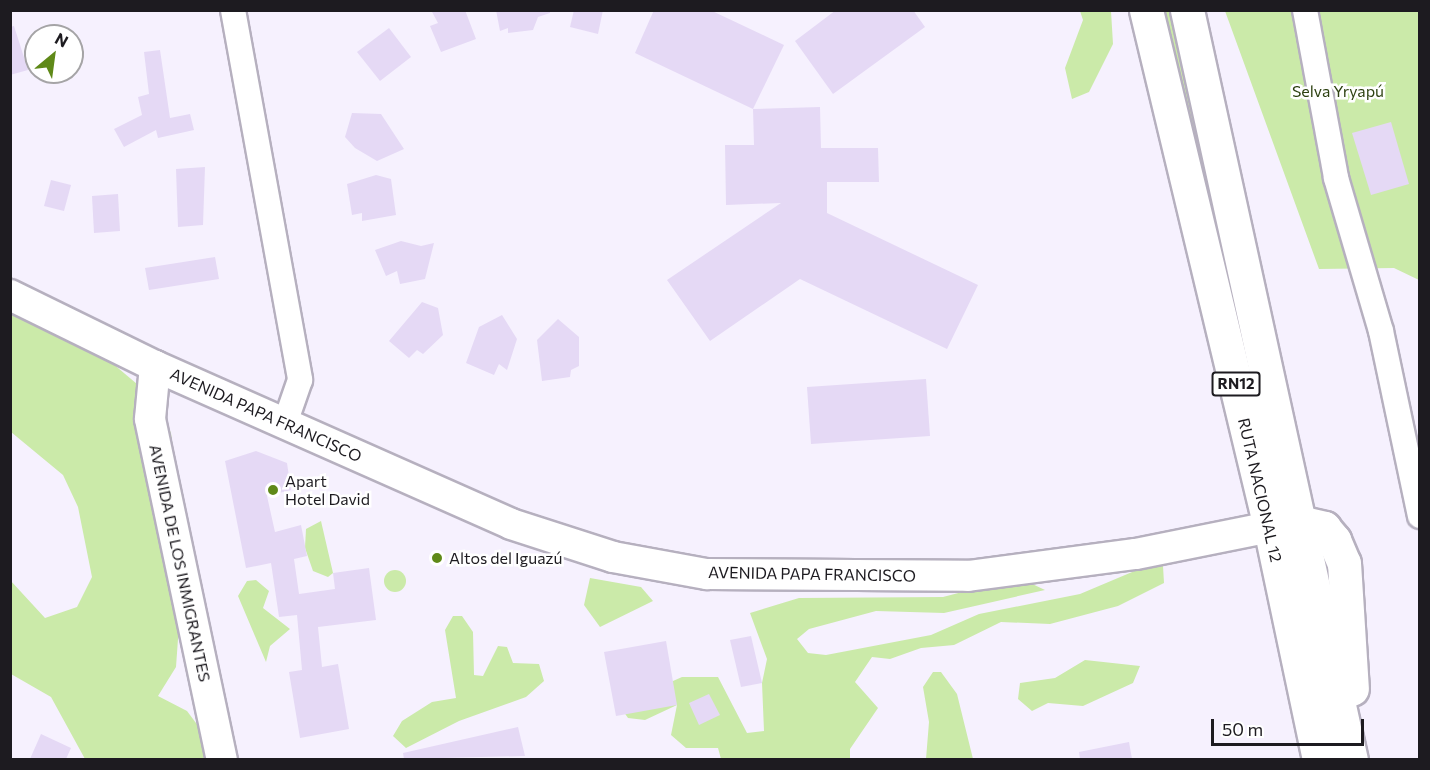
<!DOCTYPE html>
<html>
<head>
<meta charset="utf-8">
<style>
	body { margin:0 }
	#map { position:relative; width:1430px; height:770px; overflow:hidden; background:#f6f1fe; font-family:Commissioner,sans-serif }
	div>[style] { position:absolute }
	.green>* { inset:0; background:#cbeaa9 }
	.round { border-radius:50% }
	.building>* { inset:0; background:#e5d9f5 }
	.roads { filter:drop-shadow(2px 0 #b6b0bf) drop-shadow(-2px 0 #b6b0bf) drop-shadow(0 2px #b6b0bf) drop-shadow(0 -2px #b6b0bf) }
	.minor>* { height:24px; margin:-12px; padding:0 12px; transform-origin:12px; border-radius:12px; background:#fff }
	.major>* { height:30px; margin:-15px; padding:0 15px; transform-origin:15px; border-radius:15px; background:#fff }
	.highway>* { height:33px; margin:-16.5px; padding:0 16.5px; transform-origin:16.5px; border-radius:16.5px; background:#fff }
	.dots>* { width:16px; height:16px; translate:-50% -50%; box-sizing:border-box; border:3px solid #fff; border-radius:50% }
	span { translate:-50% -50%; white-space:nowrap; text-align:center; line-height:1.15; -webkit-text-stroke:5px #fff; paint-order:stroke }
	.shield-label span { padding:2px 4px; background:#fff; border:2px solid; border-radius:4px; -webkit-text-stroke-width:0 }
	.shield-label { font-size:15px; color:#1d1b20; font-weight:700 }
	.park-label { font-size:16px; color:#2d4111 }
	.street-label { font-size:16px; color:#1d1b20 }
	.poi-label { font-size:16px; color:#1d1b20 }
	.left { translate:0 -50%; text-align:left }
	.frame { position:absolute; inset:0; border:12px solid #1d1b20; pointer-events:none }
	.north { position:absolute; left:24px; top:24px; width:60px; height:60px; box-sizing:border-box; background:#fff; border:2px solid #a5a4a6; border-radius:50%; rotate:29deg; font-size:16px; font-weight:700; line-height:24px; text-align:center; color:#1d1b20 }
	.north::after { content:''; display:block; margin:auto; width:21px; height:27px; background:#5f8918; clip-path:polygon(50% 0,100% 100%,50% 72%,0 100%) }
	.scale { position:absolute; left:1211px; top:719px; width:153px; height:27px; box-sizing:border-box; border:3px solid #1d1b20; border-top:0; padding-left:8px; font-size:18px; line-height:21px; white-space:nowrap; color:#1d1b20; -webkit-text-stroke:4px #fff; paint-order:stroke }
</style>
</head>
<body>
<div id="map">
	<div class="green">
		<div style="clip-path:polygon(1080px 11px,1111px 11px,1113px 44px,1089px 92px,1072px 99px,1065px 68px,1083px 20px)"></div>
		<div style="clip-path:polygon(1156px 11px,1172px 11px,1282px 493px,1272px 494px)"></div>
		<div style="clip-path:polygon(1225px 11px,1419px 11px,1419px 280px,1394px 268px,1319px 269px)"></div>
		<div style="clip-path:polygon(11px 312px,99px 352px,156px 400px,171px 433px,185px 541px,176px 667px,158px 696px,187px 711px,208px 739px,210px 759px,85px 759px,51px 697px,11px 674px,10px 580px,45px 618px,77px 607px,92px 577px,78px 507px,63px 475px,11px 432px)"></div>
		<div style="clip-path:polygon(321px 521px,333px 573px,328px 577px,313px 571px,305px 548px,306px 529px)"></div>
		<div style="clip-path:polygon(1163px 566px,1164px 583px,1118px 606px,1050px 624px,1001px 622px,954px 645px,921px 648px,890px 659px,872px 657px,855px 682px,878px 708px,850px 749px,850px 759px,721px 759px,718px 748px,686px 748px,671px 735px,677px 705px,645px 720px,628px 718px,619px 705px,682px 677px,718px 677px,747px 733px,764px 731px,762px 683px,767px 659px,750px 613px,799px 598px,943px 597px,993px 584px,1012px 587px,1028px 582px,1045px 590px,944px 613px,876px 611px,809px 629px,797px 639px,808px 653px,826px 655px,931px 635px,979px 614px,1080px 594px,1144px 567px)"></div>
		<div class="round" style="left:384px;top:570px;width:22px;height:22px"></div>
		<div style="clip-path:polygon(590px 578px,641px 587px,653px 601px,600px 627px,584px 605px)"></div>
		<div style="clip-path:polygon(256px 580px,269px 591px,263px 608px,290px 629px,270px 646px,266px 662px,238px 596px,247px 581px)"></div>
		<div style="clip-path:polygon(453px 616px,462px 616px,473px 632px,474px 675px,483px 676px,498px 646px,507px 647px,513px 663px,539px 664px,544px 681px,526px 697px,459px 721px,406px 748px,393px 736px,402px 721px,432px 702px,456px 698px,445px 630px)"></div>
		<div style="clip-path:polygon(1085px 660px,1140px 666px,1133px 683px,1083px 706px,1048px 703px,1032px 711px,1018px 699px,1020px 683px,1055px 678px)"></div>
		<div style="clip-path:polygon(933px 672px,941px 672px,957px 694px,973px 759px,926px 759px,929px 722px,923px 687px)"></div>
	</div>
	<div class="building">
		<div style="clip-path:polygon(431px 10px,465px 10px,476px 39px,441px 52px,430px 26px,438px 23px)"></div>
		<div style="clip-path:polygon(496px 10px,550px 10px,550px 13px,538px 17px,533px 30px,508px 33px,508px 28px,500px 31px)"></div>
		<div style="clip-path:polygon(574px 10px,603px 10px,598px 34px,570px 27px)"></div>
		<div style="clip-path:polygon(654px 10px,710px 10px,784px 45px,753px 109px,635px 53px)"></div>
		<div style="clip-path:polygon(836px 10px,913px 10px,925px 27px,833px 94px,795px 41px)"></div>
		<div style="clip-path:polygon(14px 26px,28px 70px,10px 75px,10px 27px)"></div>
		<div style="clip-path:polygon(389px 28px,411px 57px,380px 81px,357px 52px)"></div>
		<div style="clip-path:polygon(160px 50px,170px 118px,190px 114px,194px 130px,158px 138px,156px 130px,124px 147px,114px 129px,142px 115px,138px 97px,149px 94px,144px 52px)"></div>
		<div style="clip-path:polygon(820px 107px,821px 148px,878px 148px,879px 182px,827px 182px,827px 213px,978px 285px,947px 349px,800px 279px,710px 341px,667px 280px,781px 203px,726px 205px,725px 145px,754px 145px,753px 109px)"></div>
		<div style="clip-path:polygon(352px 113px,381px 114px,404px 149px,377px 161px,355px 148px,345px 137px)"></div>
		<div style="clip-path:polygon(1391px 122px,1409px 184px,1371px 195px,1352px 133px)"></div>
		<div style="clip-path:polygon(205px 167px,203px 225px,178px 227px,176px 169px)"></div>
		<div style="clip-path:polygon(376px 175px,391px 179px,396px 215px,362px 221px,362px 213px,352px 215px,347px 184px)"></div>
		<div style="clip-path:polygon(51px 180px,71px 185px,64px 211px,44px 206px)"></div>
		<div style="clip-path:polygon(118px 194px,120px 231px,94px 233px,92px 196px)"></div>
		<div style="clip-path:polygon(401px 241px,421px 246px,434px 243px,425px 279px,400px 284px,397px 271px,386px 276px,375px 250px)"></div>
		<div style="clip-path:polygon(215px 257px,219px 279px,149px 290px,145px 268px)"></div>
		<div style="clip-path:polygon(422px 302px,438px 308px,443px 335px,423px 354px,417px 350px,409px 358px,389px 341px)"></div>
		<div style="clip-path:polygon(502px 315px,517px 339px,507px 370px,499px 364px,494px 375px,466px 363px,479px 327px)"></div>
		<div style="clip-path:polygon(558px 319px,579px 337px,579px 366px,571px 370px,570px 377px,542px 381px,537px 340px)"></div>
		<div style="clip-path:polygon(926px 379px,930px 436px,811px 444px,807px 387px)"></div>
		<div style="clip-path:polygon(256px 451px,287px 463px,291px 490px,267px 496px,275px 532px,301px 525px,307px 556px,294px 559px,299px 594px,335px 589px,333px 573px,369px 568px,376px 620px,318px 627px,322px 667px,338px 664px,349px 729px,300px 738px,289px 672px,302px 670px,297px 615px,279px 617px,271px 563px,246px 568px,225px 461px)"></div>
		<div style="clip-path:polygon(751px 636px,762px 683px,741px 687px,730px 640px)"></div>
		<div style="clip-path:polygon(666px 641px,677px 705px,616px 716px,604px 652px)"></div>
		<div style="clip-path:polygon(709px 694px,720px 715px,699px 725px,689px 703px)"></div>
		<div style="clip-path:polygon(518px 727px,525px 756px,404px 759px,403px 753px)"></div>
		<div style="clip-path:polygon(41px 734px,71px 748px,66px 759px,30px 759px)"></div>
		<div style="clip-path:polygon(1129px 742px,1132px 759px,1080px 759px,1079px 752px)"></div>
	</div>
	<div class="roads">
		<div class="minor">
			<div style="left:233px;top:10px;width:376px;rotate:79.7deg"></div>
			<div style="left:300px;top:380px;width:46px;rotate:109.2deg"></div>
			<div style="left:1305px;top:10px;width:171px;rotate:79.5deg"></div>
			<div style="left:1336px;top:178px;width:159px;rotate:73.6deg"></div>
			<div style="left:1381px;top:331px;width:189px;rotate:78.1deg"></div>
		</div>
		<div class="major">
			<div style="left:10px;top:295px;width:161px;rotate:26.1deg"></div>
			<div style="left:155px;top:366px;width:389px;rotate:23.9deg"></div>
			<div style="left:511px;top:524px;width:107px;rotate:17.9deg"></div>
			<div style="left:613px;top:557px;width:96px;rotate:10.3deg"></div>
			<div style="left:707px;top:574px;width:261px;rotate:0.4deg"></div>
			<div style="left:968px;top:576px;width:169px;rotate:-7.5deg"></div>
			<div style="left:1136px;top:554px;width:137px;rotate:-11.4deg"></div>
			<div style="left:155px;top:366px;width:53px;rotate:95.4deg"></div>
			<div style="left:150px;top:419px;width:349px;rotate:78.1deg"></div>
		</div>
		<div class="highway">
			<div style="left:1146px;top:10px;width:532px;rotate:76.51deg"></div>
			<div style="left:1270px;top:527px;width:238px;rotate:78.1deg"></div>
			<div style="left:1187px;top:10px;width:768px;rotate:77.67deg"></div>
			<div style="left:1279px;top:526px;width:20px;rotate:-11deg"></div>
			<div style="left:1299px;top:522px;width:26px;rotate:13deg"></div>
			<div style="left:1324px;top:528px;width:16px;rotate:50deg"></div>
			<div style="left:1334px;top:540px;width:25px;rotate:67deg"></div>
			<div style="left:1344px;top:563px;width:126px;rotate:86.4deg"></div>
		</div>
	</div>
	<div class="dots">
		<div style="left:273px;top:490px;background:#5f8918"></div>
		<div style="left:437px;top:558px;background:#5f8918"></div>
	</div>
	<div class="shield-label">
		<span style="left:1236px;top:384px">RN12</span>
	</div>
	<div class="park-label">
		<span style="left:1338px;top:91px">Selva Yryapú</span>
	</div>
	<div class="street-label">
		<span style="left:266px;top:415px;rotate:24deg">AVENIDA PAPA FRANCISCO</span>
		<span style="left:1260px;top:490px;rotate:77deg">RUTA NACIONAL 12</span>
		<span style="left:180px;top:563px;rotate:78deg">AVENIDA DE LOS INMIGRANTES</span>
		<span style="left:812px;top:574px;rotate:1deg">AVENIDA PAPA FRANCISCO</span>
	</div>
	<div class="poi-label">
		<span class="left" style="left:285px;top:490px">Apart<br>Hotel David</span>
		<span class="left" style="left:449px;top:558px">Altos del Iguazú</span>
	</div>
	<div class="frame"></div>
	<div class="north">N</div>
	<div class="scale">50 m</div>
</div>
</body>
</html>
